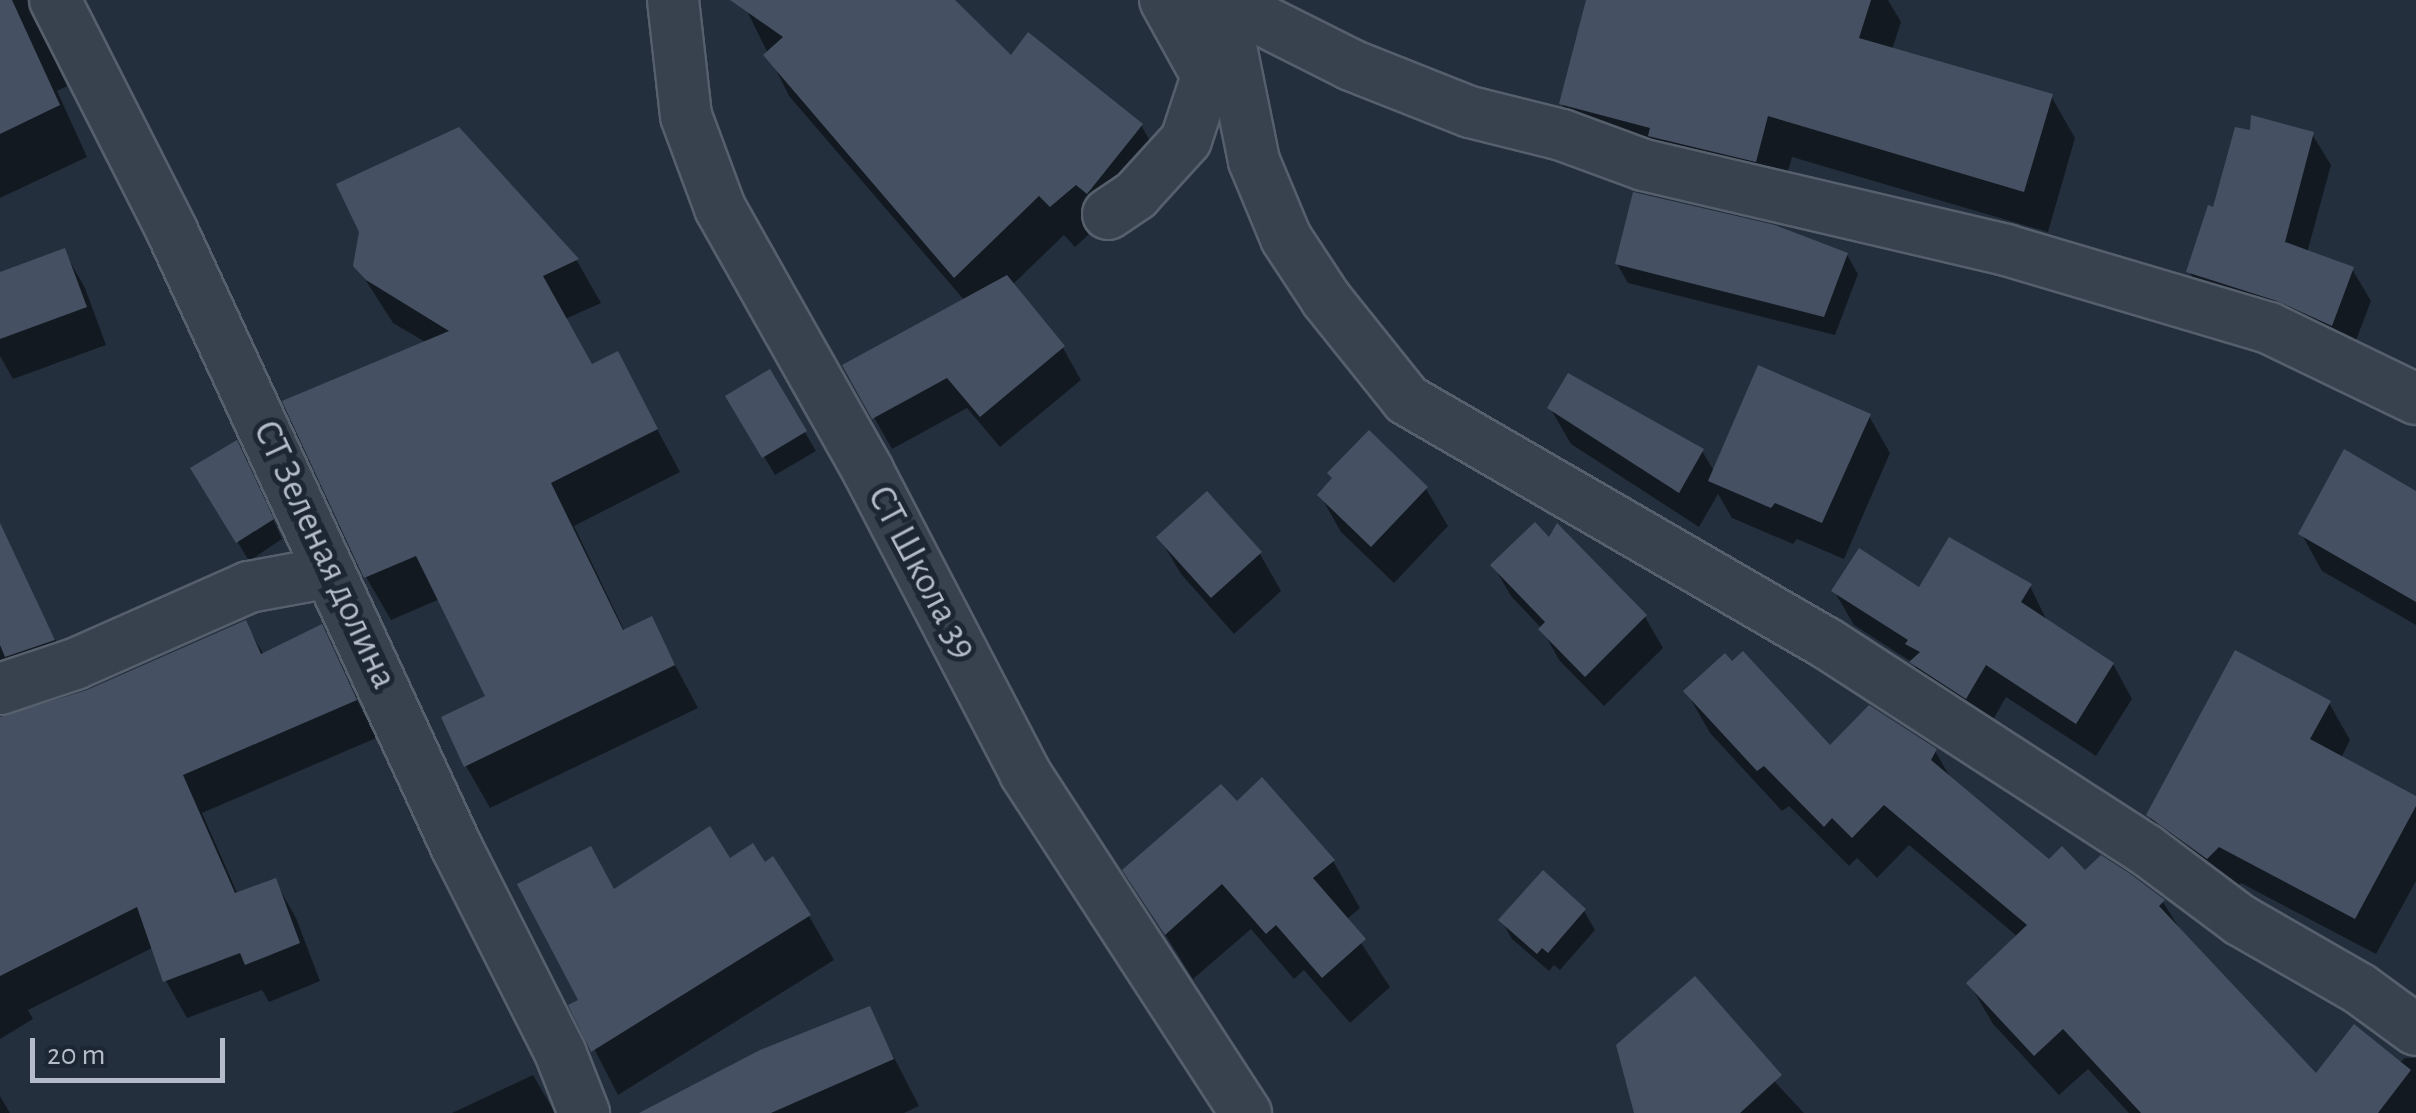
<!DOCTYPE html>
<html>
<head>
<meta charset="utf-8">
<style>
	body { margin:0 }
	#map { position:relative; width:2416px; height:1113px; overflow:hidden; background:#242f3e; font-family:"Alegreya Sans",sans-serif }
	div>[style] { position:absolute }
	.shadow>* { inset:0; background:#0007 }
	.building>* { inset:0; background:#455162 }
	.roads { filter:drop-shadow(2px 0 #565f6c) drop-shadow(-2px 0 #565f6c) drop-shadow(0 2px #565f6c) drop-shadow(0 -2px #565f6c) }
	.minor>* { height:50px; margin:-25px; padding:0 25px; transform-origin:25px; border-radius:25px; background:#38414e }
	span { translate:-50% -50%; white-space:nowrap; text-align:center; line-height:1.15; -webkit-text-stroke:10px #1d2633; paint-order:stroke }
	.street-label { font-size:38px; color:#b4bcc9 }
	.scale { position:absolute; left:30px; top:1038px; width:195px; height:45px; box-sizing:border-box; border:5px solid #b4bcc9; border-top:0; padding-left:12px; font-size:30px; line-height:35px; white-space:nowrap; color:#b4bcc9; -webkit-text-stroke:8px #1d2633; paint-order:stroke }
</style>
</head>
<body>
<div id="map">
	<div class="shadow">
		<div style="clip-path:polygon(0 0,37px 0,58px 39px,57px 65px,67px 86px,57px 91px,87px 157px,0 198px)"></div>
		<div style="clip-path:polygon(752px 0,951px 0,1011px 58px,1141px 125px,1164px 166px,1075px 247px,1064px 235px,1012px 285px,1063px 348px,1081px 380px,1000px 447px,967px 408px,892px 449px,845px 366px,965px 301px,789px 96px,746px 9px)"></div>
		<div style="clip-path:polygon(1589px 0,1888px 0,1901px 22px,1892px 50px,2051px 96px,2075px 138px,2048px 232px,1792px 157px,1779px 202px,1586px 146px,1562px 104px)"></div>
		<div style="clip-path:polygon(459px 130px,577px 261px,601px 303px,565px 319px,592px 367px,617px 354px,680px 472px,574px 526px,625px 632px,651px 620px,698px 708px,490px 808px,466px 766px,488px 698px,440px 599px,391px 620px,366px 577px,285px 402px,427px 343px,393px 323px,356px 265px)"></div>
		<div style="clip-path:polygon(2312px 134px,2331px 165px,2307px 253px,2352px 269px,2371px 301px,2350px 356px,2207px 303px,2189px 271px,2215px 210px)"></div>
		<div style="clip-path:polygon(64px 251px,85px 288px,106px 345px,13px 379px,0 356px,0 274px)"></div>
		<div style="clip-path:polygon(1847px 255px,1858px 274px,1835px 335px,1628px 283px,1617px 264px)"></div>
		<div style="clip-path:polygon(769px 372px,816px 451px,775px 475px,729px 397px)"></div>
		<div style="clip-path:polygon(1550px 408px,1702px 451px,1714px 471px,1869px 416px,1890px 453px,1844px 559px,1797px 539px,1793px 544px,1732px 518px,1718px 494px,1699px 527px,1571px 444px)"></div>
		<div style="clip-path:polygon(1369px 433px,1426px 489px,1448px 526px,1394px 583px,1341px 532px,1320px 495px)"></div>
		<div style="clip-path:polygon(247px 462px,282px 539px,249px 561px,194px 469px)"></div>
		<div style="clip-path:polygon(2416px 494px,2416px 625px,2322px 571px,2301px 533px)"></div>
		<div style="clip-path:polygon(1207px 495px,1260px 554px,1281px 591px,1234px 634px,1181px 574px,1159px 537px)"></div>
		<div style="clip-path:polygon(1493px 565px,1645px 617px,1663px 648px,1604px 706px,1559px 660px,1542px 629px,1511px 596px)"></div>
		<div style="clip-path:polygon(25px 581px,75px 678px,0 707px,0 593px)"></div>
		<div style="clip-path:polygon(2030px 586px,2048px 623px,2113px 664px,2132px 699px,2096px 756px,2006px 697px,1986px 732px,1932px 697px,1913px 663px,1854px 625px,1834px 591px)"></div>
		<div style="clip-path:polygon(245px 623px,264px 655px,321px 627px,376px 738px,202px 813px,238px 895px,275px 881px,296px 918px,320px 981px,269px 1002px,262px 990px,187px 1018px,166px 981px,154px 947px,28px 1010px,33px 1019px,0 1039px,0 718px,85px 694px)"></div>
		<div style="clip-path:polygon(1686px 691px,1830px 749px,1935px 751px,1953px 782px,2049px 863px,2163px 902px,2294px 1113px,2129px 1113px,2088px 1069px,2059px 1095px,1993px 1024px,1969px 983px,2018px 937px,1909px 845px,1877px 878px,1857px 858px,1849px 866px,1789px 806px,1782px 811px,1710px 733px)"></div>
		<div style="clip-path:polygon(2329px 703px,2350px 740px,2341px 758px,2416px 799px,2416px 881px,2376px 954px,2241px 883px,2229px 895px,2170px 852px,2148px 815px)"></div>
		<div style="clip-path:polygon(1237px 804px,1333px 861px,1360px 908px,1346px 920px,1390px 987px,1350px 1023px,1304px 970px,1294px 979px,1251px 929px,1193px 979px,1125px 870px)"></div>
		<div style="clip-path:polygon(730px 861px,764px 865px,809px 916px,834px 960px,618px 1095px,572px 1006px,582px 1001px,615px 891px)"></div>
		<div style="clip-path:polygon(1584px 911px,1595px 930px,1560px 970px,1554px 965px,1549px 971px,1512px 939px,1501px 920px)"></div>
		<div style="clip-path:polygon(869px 1009px,919px 1106px,904px 1113px,648px 1113px)"></div>
		<div style="clip-path:polygon(2405px 1058px,2416px 1058px,2416px 1113px,2341px 1113px)"></div>
		<div style="clip-path:polygon(1760px 1066px,1804px 1113px,1710px 1113px)"></div>
		<div style="clip-path:polygon(533px 1075px,555px 1113px,452px 1113px)"></div>
		<div style="clip-path:polygon(0 1096px,10px 1113px,0 1113px)"></div>
	</div>
	<div class="building">
		<div style="clip-path:polygon(0 0,12px 0,60px 105px,0 134px)"></div>
		<div style="clip-path:polygon(730px 0,955px 0,1011px 55px,1028px 32px,1143px 124px,1087px 194px,1076px 185px,1050px 207px,1039px 196px,954px 278px,763px 55px,783px 37px)"></div>
		<div style="clip-path:polygon(1586px 0,1871px 0,1859px 38px,2053px 94px,2024px 192px,1768px 116px,1756px 162px,1652px 137px,1648px 136px,1650px 128px,1559px 104px)"></div>
		<div style="clip-path:polygon(2251px 115px,2314px 132px,2285px 242px,2354px 267px,2332px 326px,2277px 301px,2186px 272px,2208px 205px,2213px 207px,2235px 127px,2250px 130px)"></div>
		<div style="clip-path:polygon(459px 127px,579px 259px,543px 276px,592px 364px,618px 351px,658px 429px,551px 483px,623px 630px,652px 616px,675px 665px,464px 767px,441px 717px,485px 696px,416px 556px,364px 578px,282px 401px,449px 331px,366px 280px,353px 266px,359px 232px,336px 184px)"></div>
		<div style="clip-path:polygon(1633px 192px,1775px 225px,1848px 253px,1824px 317px,1615px 264px)"></div>
		<div style="clip-path:polygon(65px 248px,87px 307px,0 339px,0 272px)"></div>
		<div style="clip-path:polygon(1007px 275px,1065px 346px,980px 417px,947px 378px,872px 419px,842px 365px)"></div>
		<div style="clip-path:polygon(1758px 365px,1871px 414px,1822px 523px,1775px 503px,1771px 508px,1708px 481px)"></div>
		<div style="clip-path:polygon(770px 369px,807px 431px,762px 458px,725px 396px)"></div>
		<div style="clip-path:polygon(1568px 373px,1704px 449px,1679px 493px,1547px 408px)"></div>
		<div style="clip-path:polygon(1369px 430px,1428px 487px,1371px 547px,1317px 495px,1332px 478px,1327px 473px)"></div>
		<div style="clip-path:polygon(237px 440px,274px 519px,236px 543px,190px 468px)"></div>
		<div style="clip-path:polygon(2344px 449px,2416px 491px,2416px 602px,2298px 534px)"></div>
		<div style="clip-path:polygon(1207px 491px,1262px 552px,1211px 598px,1156px 537px)"></div>
		<div style="clip-path:polygon(1535px 522px,1549px 537px,1557px 523px,1647px 615px,1585px 677px,1538px 629px,1545px 622px,1490px 565px)"></div>
		<div style="clip-path:polygon(0 523px,55px 640px,5px 657px,0 645px)"></div>
		<div style="clip-path:polygon(1949px 537px,2032px 584px,2021px 602px,2114px 663px,2076px 724px,1986px 665px,1966px 699px,1909px 662px,1920px 652px,1905px 644px,1908px 640px,1831px 591px,1859px 548px,1919px 587px)"></div>
		<div style="clip-path:polygon(246px 620px,261px 654px,322px 624px,357px 700px,183px 775px,235px 893px,276px 878px,300px 943px,245px 965px,240px 953px,163px 982px,137px 907px,0 976px,0 717px,87px 690px)"></div>
		<div style="clip-path:polygon(2235px 650px,2331px 701px,2310px 739px,2416px 796px,2416px 806px,2355px 919px,2219px 847px,2207px 859px,2146px 815px)"></div>
		<div style="clip-path:polygon(1743px 651px,1830px 745px,1869px 705px,1937px 749px,1931px 760px,2049px 859px,2062px 846px,2085px 870px,2101px 855px,2129px 873px,2165px 900px,2159px 906px,2316px 1073px,2354px 1024px,2411px 1070px,2378px 1113px,2141px 1113px,2063px 1029px,2034px 1056px,1966px 983px,2027px 925px,1884px 805px,1852px 838px,1832px 818px,1824px 827px,1764px 766px,1757px 771px,1683px 691px,1725px 653px,1732px 661px)"></div>
		<div style="clip-path:polygon(1262px 777px,1335px 860px,1313px 878px,1366px 939px,1322px 978px,1276px 925px,1266px 934px,1222px 884px,1165px 935px,1122px 870px,1221px 784px,1237px 801px)"></div>
		<div style="clip-path:polygon(710px 826px,730px 858px,753px 843px,765px 862px,773px 856px,811px 915px,591px 1052px,568px 1005px,578px 1000px,517px 884px,591px 846px,614px 889px)"></div>
		<div style="clip-path:polygon(1543px 870px,1586px 909px,1548px 953px,1542px 948px,1537px 954px,1498px 920px)"></div>
		<div style="clip-path:polygon(1695px 976px,1782px 1075px,1740px 1113px,1634px 1113px,1616px 1045px)"></div>
		<div style="clip-path:polygon(870px 1006px,894px 1059px,771px 1113px,639px 1113px,760px 1050px)"></div>
	</div>
	<div class="roads">
		<div class="minor">
			<div style="left:55px;top:0;width:259px;rotate:63.1deg"></div>
			<div style="left:172px;top:231px;width:680px;rotate:65.21deg"></div>
			<div style="left:457px;top:848px;width:229px;rotate:63.2deg"></div>
			<div style="left:560px;top:1052px;width:66px;rotate:68.5deg"></div>
			<div style="left:673px;top:0;width:117px;rotate:83.6deg"></div>
			<div style="left:686px;top:116px;width:98px;rotate:69.7deg"></div>
			<div style="left:720px;top:208px;width:302px;rotate:60.6deg"></div>
			<div style="left:868px;top:471px;width:340px;rotate:62.5deg"></div>
			<div style="left:1025px;top:773px;width:406px;rotate:57deg"></div>
			<div style="left:1208px;top:0;width:57px;rotate:65.2deg"></div>
			<div style="left:1232px;top:52px;width:111px;rotate:78.6deg"></div>
			<div style="left:1254px;top:161px;width:83px;rotate:67.4deg"></div>
			<div style="left:1286px;top:238px;width:73px;rotate:56.7deg"></div>
			<div style="left:1326px;top:299px;width:129px;rotate:51.3deg"></div>
			<div style="left:1407px;top:400px;width:487px;rotate:30.1deg"></div>
			<div style="left:1828px;top:644px;width:378px;rotate:32.9deg"></div>
			<div style="left:2145px;top:849px;width:119px;rotate:36.8deg"></div>
			<div style="left:2240px;top:920px;width:138px;rotate:29.9deg"></div>
			<div style="left:2360px;top:989px;width:69px;rotate:36.2deg"></div>
			<div style="left:1222px;top:0;width:144px;rotate:26.7deg"></div>
			<div style="left:1351px;top:65px;width:128px;rotate:21.6deg"></div>
			<div style="left:1470px;top:112px;width:95px;rotate:14deg"></div>
			<div style="left:1562px;top:135px;width:87px;rotate:20.1deg"></div>
			<div style="left:1644px;top:165px;width:372px;rotate:13.2deg"></div>
			<div style="left:2006px;top:250px;width:274px;rotate:16.5deg"></div>
			<div style="left:2269px;top:328px;width:163px;rotate:25.8deg"></div>
			<div style="left:1108px;top:214px;width:34px;rotate:-34deg"></div>
			<div style="left:1136px;top:195px;width:74px;rotate:-47.7deg"></div>
			<div style="left:1186px;top:140px;width:67px;rotate:-71.8deg"></div>
			<div style="left:1207px;top:76px;width:87px;rotate:-118.9deg"></div>
			<div style="left:0;top:689px;width:79px;rotate:-18.4deg"></div>
			<div style="left:75px;top:664px;width:190px;rotate:-23.9deg"></div>
			<div style="left:249px;top:587px;width:82px;rotate:-10.5deg"></div>
		</div>
	</div>
	<div class="street-label">
		<span style="left:324px;top:555px;rotate:65deg">СТ Зеленая долина</span>
		<span style="left:921px;top:573px;rotate:62deg">СТ Школа 39</span>
	</div>
	<div class="scale">20 m</div>
</div>
</body>
</html>
